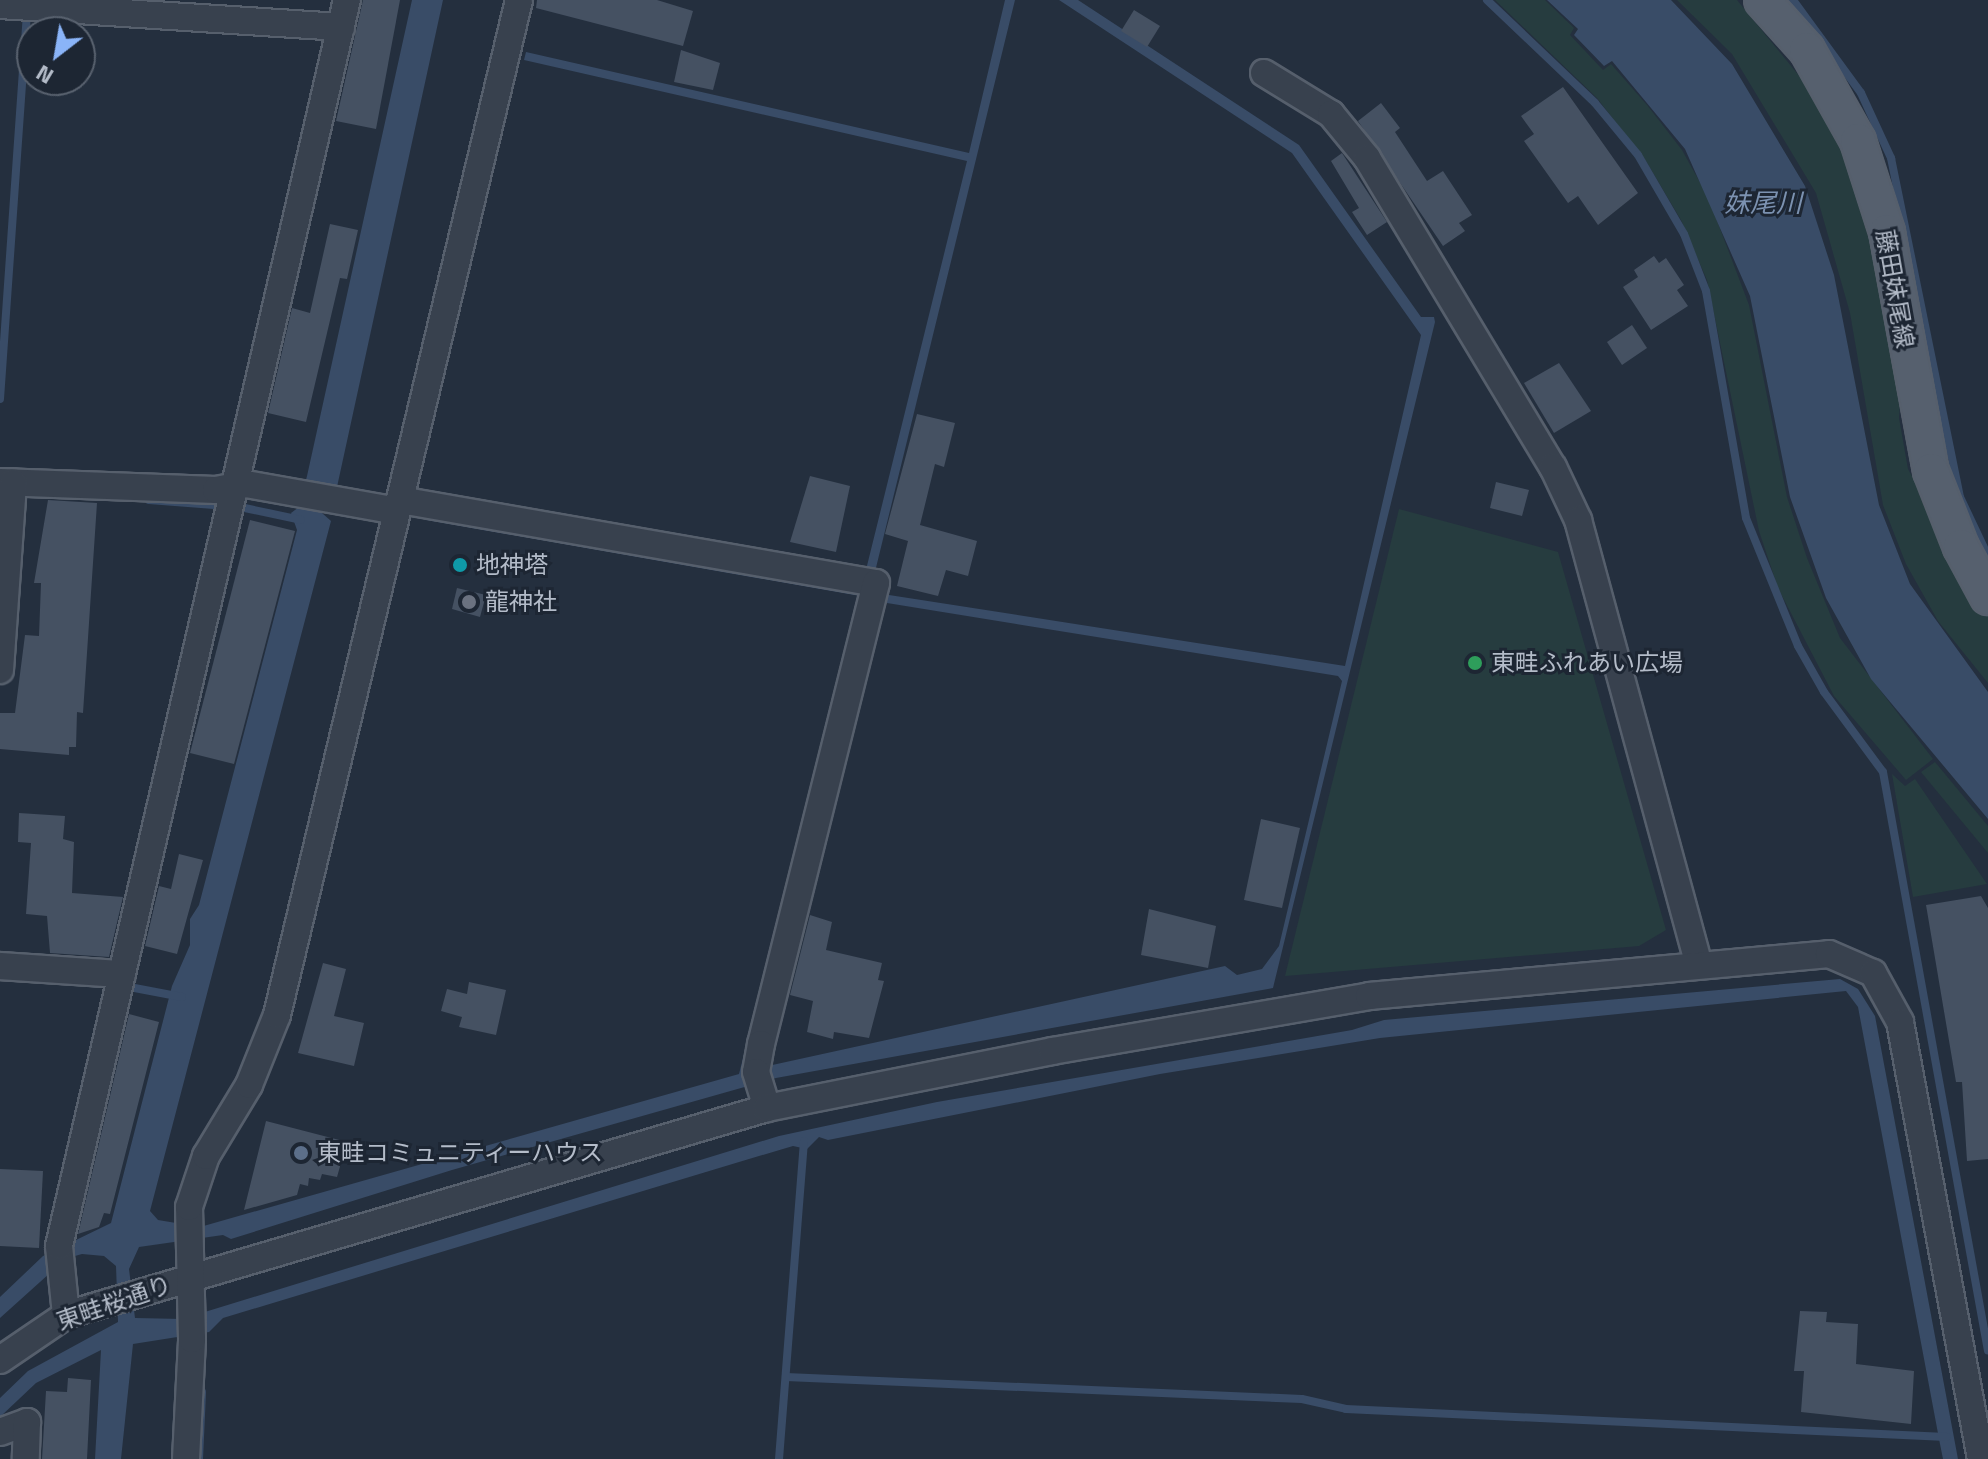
<!DOCTYPE html>
<html>
<head>
<meta charset="utf-8">
<style>
	body { margin:0 }
	#map { position:relative; width:1988px; height:1459px; overflow:hidden; background:#242f3e; font-family:"Titillium Web","Noto Sans JP",sans-serif }
	div>[style] { position:absolute }
	.green>* { inset:0; background:#263c3f }
	.water>* { inset:0; background:#394c67 }
	.stream>* { height:8px; margin:-4px; padding:0 4px; transform-origin:4px; border-radius:4px; background:#394c67 }
	.building>* { inset:0; background:#455162 }
	.roads { filter:drop-shadow(2px 0 #565f6c) drop-shadow(-2px 0 #565f6c) drop-shadow(0 2px #565f6c) drop-shadow(0 -2px #565f6c) }
	.minor>* { height:26px; margin:-13px; padding:0 13px; transform-origin:13px; border-radius:13px; background:#38414e }
	.major>* { height:34px; margin:-17px; padding:0 17px; transform-origin:17px; border-radius:17px; background:#56606e }
	.dots>* { width:22px; height:22px; translate:-50% -50%; box-sizing:border-box; border:4px solid #1d2633; border-radius:50% }
	span { translate:-50% -50%; white-space:nowrap; text-align:center; line-height:1.15; -webkit-text-stroke:6px #1d2633; paint-order:stroke }
	.street-label { font-size:24px; color:#b4bcc9 }
	.poi-label { font-size:24px; color:#b4bcc9 }
	.left { translate:0 -50%; text-align:left }
	.water-label { font-size:26px; color:#7c92b1; font-style:italic }
	.north { position:absolute; left:16px; top:16px; width:80px; height:80px; box-sizing:border-box; background:#1d2633; border:2px solid #59626f; border-radius:50%; rotate:211deg; font-size:22px; font-weight:700; line-height:32px; text-align:center; color:#b4bcc9 }
	.north::after { content:''; display:block; margin:auto; width:28px; height:36px; background:#8ab4f8; clip-path:polygon(50% 0,100% 100%,50% 72%,0 100%) }
</style>
</head>
<body>
<div id="map">
	<div class="green">
		<div style="clip-path:polygon(1495px 0,1545px 0,1574px 28px,1570px 35px,1603px 70px,1611px 64px,1647px 105px,1682px 150px,1708px 197px,1749px 305px,1787px 497px,1807px 558px,1840px 638px,1933px 759px,1906px 780px,1834px 696px,1778px 588px,1759px 531px,1707px 280px,1681px 220px,1646px 161px,1597px 98px)"></div>
		<div style="clip-path:polygon(1677px 0,1737px 0,1827px 110px,1854px 169px,1872px 236px,1901px 387px,1899px 418px,1908px 469px,1988px 615px,1988px 683px,1938px 621px,1906px 564px,1883px 505px,1850px 313px,1816px 193px,1732px 54px)"></div>
		<div style="clip-path:polygon(1399px 509px,1558px 552px,1666px 930px,1639px 946px,1285px 976px)"></div>
		<div style="clip-path:polygon(1935px 762px,1988px 826px,1988px 853px,1921px 772px)"></div>
		<div style="clip-path:polygon(1892px 774px,1905px 786px,1915px 779px,1987px 884px,1913px 897px)"></div>
	</div>
	<div class="water">
		<div style="clip-path:polygon(evenodd,412px 0,443px 0,337px 487px,326px 492px,322px 513px,331px 521px,150px 1211px,158px 1220px,200px 1227px,739px 1074px,860px 596px,426px 520px,427px 511px,862px 586px,967px 161px,524px 60px,526px 52px,969px 153px,1005px 0,1015px 0,872px 584px,889px 595px,1345px 666px,1421px 335px,1292px 153px,1059px 0,1078px 0,1299px 145px,1421px 317px,1434px 317px,1435px 322px,1273px 988px,776px 1078px,452px 1170px,231px 1239px,223px 1235px,139px 1247px,129px 1269px,135px 1318px,182px 1319px,779px 1136px,937px 1102px,1352px 1030px,1384px 1020px,1840px 979px,1858px 989px,1875px 1016px,1958px 1459px,1943px 1459px,1940px 1444px,1858px 1007px,1846px 991px,1380px 1038px,1160px 1074px,828px 1140px,819px 1137px,807px 1149px,793px 1146px,749px 1159px,223px 1318px,209px 1332px,133px 1344px,121px 1459px,95px 1459px,101px 1350px,36px 1383px,0 1417px,0 1398px,28px 1371px,118px 1322px,116px 1266px,104px 1256px,82px 1254px,54px 1262px,50px 1273px,0 1318px,0 1297px,43px 1256px,111px 1223px,172px 986px,190px 945px,190px 919px,199px 905px,297px 530px,291px 513px,299px 507px,307px 476px,412px 0,877px 595px,887px 603px,1338px 676px,1342px 681px,1279px 946px,1262px 969px,1237px 975px,1225px 966px,749px 1070px,877px 595px)"></div>
		<div style="clip-path:polygon(1547px 0,1671px 0,1732px 64px,1805px 186px,1834px 275px,1879px 505px,1910px 584px,1988px 692px,1988px 819px,1871px 679px,1826px 598px,1790px 497px,1750px 296px,1685px 149px,1612px 61px,1604px 66px,1574px 35px,1578px 29px)"></div>
	</div>
	<div class="stream">
		<div style="left:1487px;top:0;width:149px;rotate:43.6deg"></div>
		<div style="left:1595px;top:103px;width:67px;rotate:50.4deg"></div>
		<div style="left:1638px;top:155px;width:91px;rotate:59.8deg"></div>
		<div style="left:1684px;top:234px;width:61px;rotate:68.9deg"></div>
		<div style="left:1706px;top:291px;width:230px;rotate:80deg"></div>
		<div style="left:1746px;top:518px;width:138px;rotate:67.9deg"></div>
		<div style="left:1798px;top:646px;width:53px;rotate:60.5deg"></div>
		<div style="left:1824px;top:692px;width:99px;rotate:53.6deg"></div>
		<div style="left:1883px;top:772px;width:588px;rotate:79.72deg"></div>
		<div style="left:1793px;top:0;width:115px;rotate:53.8deg"></div>
		<div style="left:1861px;top:93px;width:72px;rotate:65.2deg"></div>
		<div style="left:1891px;top:158px;width:346px;rotate:78.5deg"></div>
		<div style="left:1960px;top:497px;width:65px;rotate:64.6deg"></div>
		<div style="left:0;top:399px;width:391px;rotate:-86deg"></div>
		<div style="left:149px;top:500px;width:91px;rotate:4.4deg"></div>
		<div style="left:240px;top:507px;width:62px;rotate:12deg"></div>
		<div style="left:124px;top:986px;width:59px;rotate:10.7deg"></div>
		<div style="left:786px;top:1377px;width:516px;rotate:2.44deg"></div>
		<div style="left:1302px;top:1399px;width:45px;rotate:12.8deg"></div>
		<div style="left:1346px;top:1409px;width:601px;rotate:2.67deg"></div>
		<div style="left:199px;top:1459px;width:67px;rotate:-87.4deg"></div>
		<div style="left:779px;top:1459px;width:319px;rotate:-85.5deg"></div>
	</div>
	<div class="building">
		<div style="clip-path:polygon(363px 0,400px 0,376px 129px,336px 121px)"></div>
		<div style="clip-path:polygon(537px 0,657px 0,693px 11px,683px 46px,536px 8px)"></div>
		<div style="clip-path:polygon(1134px 10px,1160px 26px,1147px 47px,1121px 31px)"></div>
		<div style="clip-path:polygon(681px 50px,720px 63px,713px 90px,674px 82px)"></div>
		<div style="clip-path:polygon(1563px 87px,1638px 193px,1598px 225px,1578px 196px,1568px 203px,1524px 141px,1534px 134px,1521px 116px)"></div>
		<div style="clip-path:polygon(1381px 103px,1400px 128px,1395px 132px,1427px 181px,1443px 171px,1472px 215px,1459px 223px,1465px 231px,1443px 246px,1358px 121px)"></div>
		<div style="clip-path:polygon(1342px 153px,1387px 222px,1367px 235px,1352px 212px,1359px 208px,1331px 161px)"></div>
		<div style="clip-path:polygon(330px 224px,358px 230px,347px 279px,340px 278px,306px 422px,268px 413px,292px 308px,310px 313px)"></div>
		<div style="clip-path:polygon(1654px 256px,1659px 263px,1666px 258px,1684px 285px,1677px 290px,1688px 306px,1651px 330px,1623px 287px,1638px 277px,1634px 270px)"></div>
		<div style="clip-path:polygon(1632px 325px,1647px 348px,1622px 365px,1607px 342px)"></div>
		<div style="clip-path:polygon(1559px 363px,1591px 411px,1554px 433px,1524px 383px)"></div>
		<div style="clip-path:polygon(917px 414px,955px 423px,944px 467px,935px 464px,920px 525px,977px 541px,968px 576px,946px 570px,938px 596px,897px 586px,908px 541px,885px 534px)"></div>
		<div style="clip-path:polygon(810px 476px,850px 486px,836px 552px,790px 542px)"></div>
		<div style="clip-path:polygon(1496px 482px,1529px 490px,1522px 516px,1490px 508px)"></div>
		<div style="clip-path:polygon(48px 500px,97px 503px,83px 713px,77px 712px,76px 747px,69px 747px,69px 755px,0 749px,0 713px,15px 713px,25px 635px,39px 636px,41px 583px,34px 583px)"></div>
		<div style="clip-path:polygon(250px 520px,295px 531px,234px 764px,190px 753px)"></div>
		<div style="clip-path:polygon(457px 588px,486px 595px,480px 617px,452px 609px)"></div>
		<div style="clip-path:polygon(19px 813px,65px 816px,63px 839px,74px 842px,72px 893px,123px 897px,109px 957px,50px 953px,47px 916px,26px 914px,31px 843px,18px 842px)"></div>
		<div style="clip-path:polygon(1261px 819px,1300px 828px,1282px 908px,1244px 900px)"></div>
		<div style="clip-path:polygon(179px 854px,203px 860px,177px 954px,145px 946px,159px 886px,171px 889px)"></div>
		<div style="clip-path:polygon(1981px 896px,1988px 908px,1988px 1159px,1967px 1161px,1962px 1082px,1956px 1082px,1926px 905px)"></div>
		<div style="clip-path:polygon(1149px 909px,1216px 926px,1208px 968px,1141px 955px)"></div>
		<div style="clip-path:polygon(810px 915px,832px 922px,826px 950px,882px 963px,878px 980px,884px 981px,869px 1038px,834px 1032px,833px 1039px,807px 1032px,813px 1001px,790px 995px)"></div>
		<div style="clip-path:polygon(323px 963px,346px 969px,334px 1016px,364px 1023px,354px 1066px,298px 1053px)"></div>
		<div style="clip-path:polygon(469px 982px,506px 990px,496px 1035px,459px 1027px,462px 1017px,441px 1011px,447px 989px,467px 994px)"></div>
		<div style="clip-path:polygon(129px 1014px,159px 1022px,110px 1214px,104px 1213px,99px 1227px,78px 1234px)"></div>
		<div style="clip-path:polygon(266px 1121px,347px 1142px,337px 1177px,322px 1174px,320px 1180px,309px 1178px,308px 1186px,300px 1184px,297px 1195px,244px 1210px)"></div>
		<div style="clip-path:polygon(0 1169px,43px 1171px,39px 1248px,0 1246px)"></div>
		<div style="clip-path:polygon(1800px 1311px,1827px 1312px,1826px 1322px,1858px 1324px,1856px 1364px,1914px 1371px,1911px 1424px,1801px 1412px,1804px 1371px,1794px 1371px)"></div>
		<div style="clip-path:polygon(68px 1378px,91px 1380px,87px 1459px,42px 1459px,46px 1391px,67px 1392px)"></div>
	</div>
	<div class="roads">
		<div class="minor">
			<div style="left:0;top:5px;width:342px;rotate:3.7deg"></div>
			<div style="left:1264px;top:73px;width:79px;rotate:31.5deg"></div>
			<div style="left:1331px;top:114px;width:57px;rotate:50.7deg"></div>
			<div style="left:1367px;top:158px;width:361px;rotate:59deg"></div>
			<div style="left:1553px;top:467px;width:59px;rotate:64.7deg"></div>
			<div style="left:1578px;top:520px;width:458px;rotate:74.8deg"></div>
			<div style="left:0;top:482px;width:216px;rotate:2.1deg"></div>
			<div style="left:216px;top:490px;width:31px;rotate:-11deg"></div>
			<div style="left:246px;top:484px;width:153px;rotate:10.1deg"></div>
			<div style="left:400px;top:500px;width:483px;rotate:9.9deg"></div>
			<div style="left:876px;top:583px;width:475px;rotate:104deg"></div>
			<div style="left:761px;top:1044px;width:28px;rotate:100deg"></div>
			<div style="left:756px;top:1072px;width:38px;rotate:73deg"></div>
			<div style="left:0;top:670px;width:188px;rotate:-86deg"></div>
			<div style="left:0;top:966px;width:122px;rotate:3.8deg"></div>
			<div style="left:66px;top:1315px;width:69px;rotate:-95.8deg"></div>
			<div style="left:59px;top:1246px;width:1279px;rotate:-76.99deg"></div>
			<div style="left:0;top:1360px;width:80px;rotate:-34.3deg"></div>
			<div style="left:66px;top:1315px;width:731px;rotate:-16.45deg"></div>
			<div style="left:767px;top:1108px;width:291px;rotate:-11.3deg"></div>
			<div style="left:1052px;top:1051px;width:322px;rotate:-9.8deg"></div>
			<div style="left:1369px;top:996px;width:462px;rotate:-5.2deg"></div>
			<div style="left:1829px;top:954px;width:48px;rotate:23.4deg"></div>
			<div style="left:1873px;top:973px;width:56px;rotate:61.1deg"></div>
			<div style="left:1900px;top:1022px;width:444px;rotate:79.5deg"></div>
			<div style="left:0;top:1432px;width:29px;rotate:-20deg"></div>
			<div style="left:27px;top:1422px;width:37px;rotate:92deg"></div>
			<div style="left:186px;top:1459px;width:120px;rotate:-87.1deg"></div>
			<div style="left:192px;top:1339px;width:132px;rotate:-91.3deg"></div>
			<div style="left:189px;top:1207px;width:54px;rotate:-71.6deg"></div>
			<div style="left:206px;top:1156px;width:83px;rotate:-58.8deg"></div>
			<div style="left:249px;top:1085px;width:75px;rotate:-68.2deg"></div>
			<div style="left:277px;top:1015px;width:1043px;rotate:-76.59deg"></div>
		</div>
		<div class="major">
			<div style="left:1762px;top:0;width:67px;rotate:48deg"></div>
			<div style="left:1807px;top:50px;width:104px;rotate:60.7deg"></div>
			<div style="left:1858px;top:141px;width:96px;rotate:72.3deg"></div>
			<div style="left:1887px;top:232px;width:243px;rotate:79.6deg"></div>
			<div style="left:1931px;top:471px;width:82px;rotate:68.5deg"></div>
			<div style="left:1961px;top:547px;width:57px;rotate:61.6deg"></div>
		</div>
	</div>
	<div class="dots">
		<div style="left:460px;top:565px;background:#0f9aa8"></div>
		<div style="left:469px;top:602px;background:#6b7280"></div>
		<div style="left:1475px;top:663px;background:#2e9e5b"></div>
		<div style="left:301px;top:1153px;background:#5c6f8a"></div>
	</div>
	<div class="street-label">
		<span style="left:1895px;top:289px;rotate:80deg">藤田妹尾線</span>
		<span style="left:114px;top:1303px;rotate:-19deg">東畦桜通り</span>
	</div>
	<div class="poi-label">
		<span class="left" style="left:476px;top:565px">地神塔</span>
		<span class="left" style="left:485px;top:602px">龍神社</span>
		<span class="left" style="left:1491px;top:663px">東畦ふれあい広場</span>
		<span class="left" style="left:317px;top:1153px">東畦コミュニティーハウス</span>
	</div>
	<div class="water-label">
		<span style="left:1763px;top:203px">妹尾川</span>
	</div>
	<div class="north">N</div>
</div>
</body>
</html>
